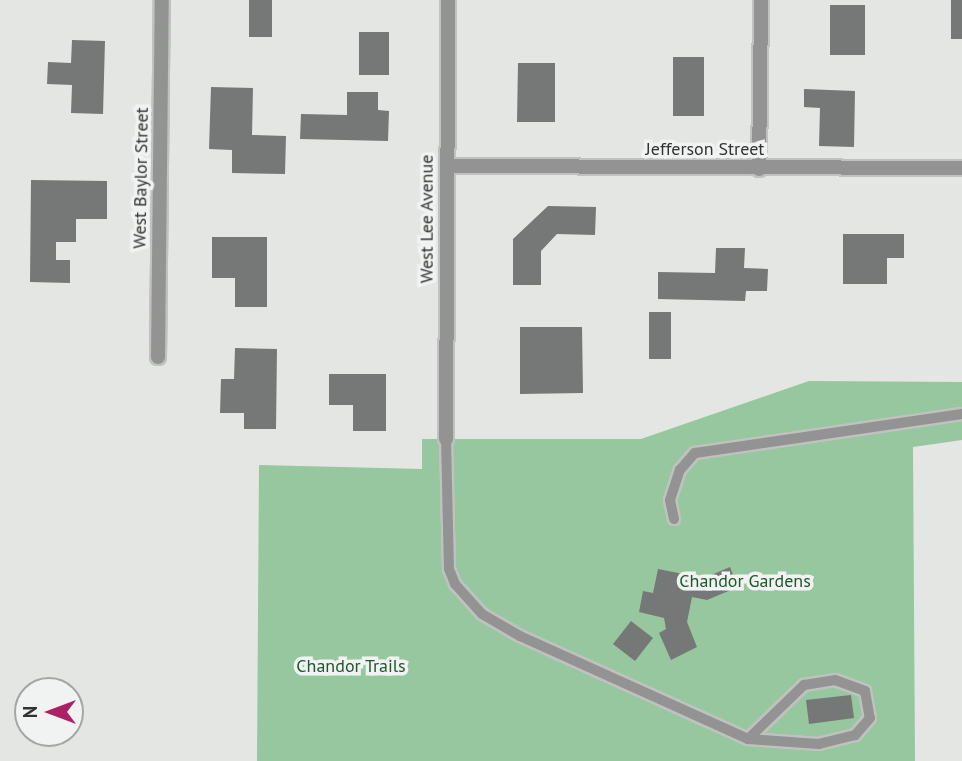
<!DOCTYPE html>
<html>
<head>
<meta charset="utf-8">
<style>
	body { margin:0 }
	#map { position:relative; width:962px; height:761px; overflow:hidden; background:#e3e6e3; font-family:"PT Sans",sans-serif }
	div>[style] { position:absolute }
	.green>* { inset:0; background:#96c79e }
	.building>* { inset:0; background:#757876 }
	.roads { filter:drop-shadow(2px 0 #bfc2bf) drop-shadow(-2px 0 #bfc2bf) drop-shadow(0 2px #bfc2bf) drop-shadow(0 -2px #bfc2bf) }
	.lane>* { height:10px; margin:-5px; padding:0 5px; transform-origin:5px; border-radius:5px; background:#949393 }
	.street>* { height:14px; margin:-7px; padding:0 7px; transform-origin:7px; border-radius:7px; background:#949393 }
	span { translate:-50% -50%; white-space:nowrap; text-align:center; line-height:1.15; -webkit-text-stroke:7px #f0f3f1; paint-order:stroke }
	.street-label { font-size:18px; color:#313231 }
	.park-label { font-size:18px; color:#1e572d }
	.north { position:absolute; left:14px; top:677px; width:70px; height:70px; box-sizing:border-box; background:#f0f3f1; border:2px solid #a4a6a4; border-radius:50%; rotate:270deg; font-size:19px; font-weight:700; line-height:28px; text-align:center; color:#313231 }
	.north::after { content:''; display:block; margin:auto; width:24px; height:32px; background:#aa2165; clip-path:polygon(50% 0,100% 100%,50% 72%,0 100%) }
</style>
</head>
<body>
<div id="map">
	<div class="green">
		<div style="clip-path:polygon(809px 381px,962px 382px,962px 440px,913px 447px,915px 761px,257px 761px,259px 465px,422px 469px,422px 439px,641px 439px)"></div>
	</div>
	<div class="building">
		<div style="clip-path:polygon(249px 0,272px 0,272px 37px,249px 37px)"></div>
		<div style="clip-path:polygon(951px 0,962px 0,962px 39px,951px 39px)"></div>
		<div style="clip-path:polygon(830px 5px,865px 5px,865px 55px,830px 55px)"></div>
		<div style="clip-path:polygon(359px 32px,389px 32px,389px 75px,359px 75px)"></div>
		<div style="clip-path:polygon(72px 40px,105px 41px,103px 114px,71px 113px,72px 85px,47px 84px,48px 62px,71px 63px)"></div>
		<div style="clip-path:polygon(673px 57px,704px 57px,704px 116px,673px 116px)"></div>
		<div style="clip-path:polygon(518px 63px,555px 63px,555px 122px,517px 122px)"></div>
		<div style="clip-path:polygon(211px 87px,253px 88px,252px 135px,286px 136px,285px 174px,232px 173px,232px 150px,209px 149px)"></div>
		<div style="clip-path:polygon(804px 89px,855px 91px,854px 147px,819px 146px,820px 108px,804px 107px)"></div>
		<div style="clip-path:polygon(347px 92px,378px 92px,378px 110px,389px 111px,388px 141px,300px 139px,301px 114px,347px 115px)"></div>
		<div style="clip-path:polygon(31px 180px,107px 181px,107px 219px,76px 219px,76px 242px,56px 242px,56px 260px,70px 260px,70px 283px,30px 282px)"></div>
		<div style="clip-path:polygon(548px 206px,596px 207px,595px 235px,557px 234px,541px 251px,541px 285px,513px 285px,513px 239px)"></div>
		<div style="clip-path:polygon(843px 234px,904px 234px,904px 258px,887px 258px,887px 284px,843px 284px)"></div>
		<div style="clip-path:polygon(212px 237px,267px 237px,267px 307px,235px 307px,235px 278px,212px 278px)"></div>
		<div style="clip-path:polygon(716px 248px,745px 248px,744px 268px,768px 269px,767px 291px,746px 291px,745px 301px,658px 299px,658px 272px,715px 273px)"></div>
		<div style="clip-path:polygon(649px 312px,671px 312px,671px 359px,649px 359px)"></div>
		<div style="clip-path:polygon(520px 327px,582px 327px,583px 393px,520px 394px)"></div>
		<div style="clip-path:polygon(235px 348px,277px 349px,276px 429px,244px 429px,244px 413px,220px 413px,221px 379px,234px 379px)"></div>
		<div style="clip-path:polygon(329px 374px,386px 374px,386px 431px,353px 431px,353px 405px,329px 405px)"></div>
		<div style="clip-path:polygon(730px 567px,738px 587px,707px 600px,692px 597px,687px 622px,697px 647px,671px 660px,659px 633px,666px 629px,664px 618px,639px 612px,643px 591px,653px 593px,658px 569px,704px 578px)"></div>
		<div style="clip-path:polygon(631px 621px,653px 638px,635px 661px,613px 644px)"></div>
		<div style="clip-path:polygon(851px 695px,854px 718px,809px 724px,806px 700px)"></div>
	</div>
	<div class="roads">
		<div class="lane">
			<div style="left:446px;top:439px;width:130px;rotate:88.7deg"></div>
			<div style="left:449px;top:569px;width:16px;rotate:68deg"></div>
			<div style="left:455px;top:584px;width:40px;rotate:48deg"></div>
			<div style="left:482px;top:614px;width:44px;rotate:30.1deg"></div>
			<div style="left:520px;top:636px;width:250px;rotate:24.3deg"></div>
			<div style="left:748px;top:739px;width:78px;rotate:-44deg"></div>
			<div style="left:804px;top:685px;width:31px;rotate:-9deg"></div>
			<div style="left:835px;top:680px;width:32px;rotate:20deg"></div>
			<div style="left:865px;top:691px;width:27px;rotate:80deg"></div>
			<div style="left:870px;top:718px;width:23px;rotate:131deg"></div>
			<div style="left:855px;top:735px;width:37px;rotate:166deg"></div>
			<div style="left:819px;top:744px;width:71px;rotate:-176deg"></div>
			<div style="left:674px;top:519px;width:19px;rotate:-102deg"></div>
			<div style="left:670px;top:500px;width:32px;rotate:-72deg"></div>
			<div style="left:680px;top:470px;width:23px;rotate:-49deg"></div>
			<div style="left:695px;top:453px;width:270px;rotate:-8.3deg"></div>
		</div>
		<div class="street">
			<div style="left:447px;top:166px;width:515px;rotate:0.22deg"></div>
			<div style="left:759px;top:169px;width:169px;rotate:-89.3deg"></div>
			<div style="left:158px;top:357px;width:357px;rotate:-89.4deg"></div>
			<div style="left:446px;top:439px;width:439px;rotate:-89.7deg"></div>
		</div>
	</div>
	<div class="street-label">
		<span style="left:705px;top:149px">Jefferson Street</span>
		<span style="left:141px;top:178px;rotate:-89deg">West Baylor Street</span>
		<span style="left:427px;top:219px;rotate:-90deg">West Lee Avenue</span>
	</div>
	<div class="park-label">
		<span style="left:745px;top:581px">Chandor Gardens</span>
		<span style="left:351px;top:666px">Chandor Trails</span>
	</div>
	<div class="north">N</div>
</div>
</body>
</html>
